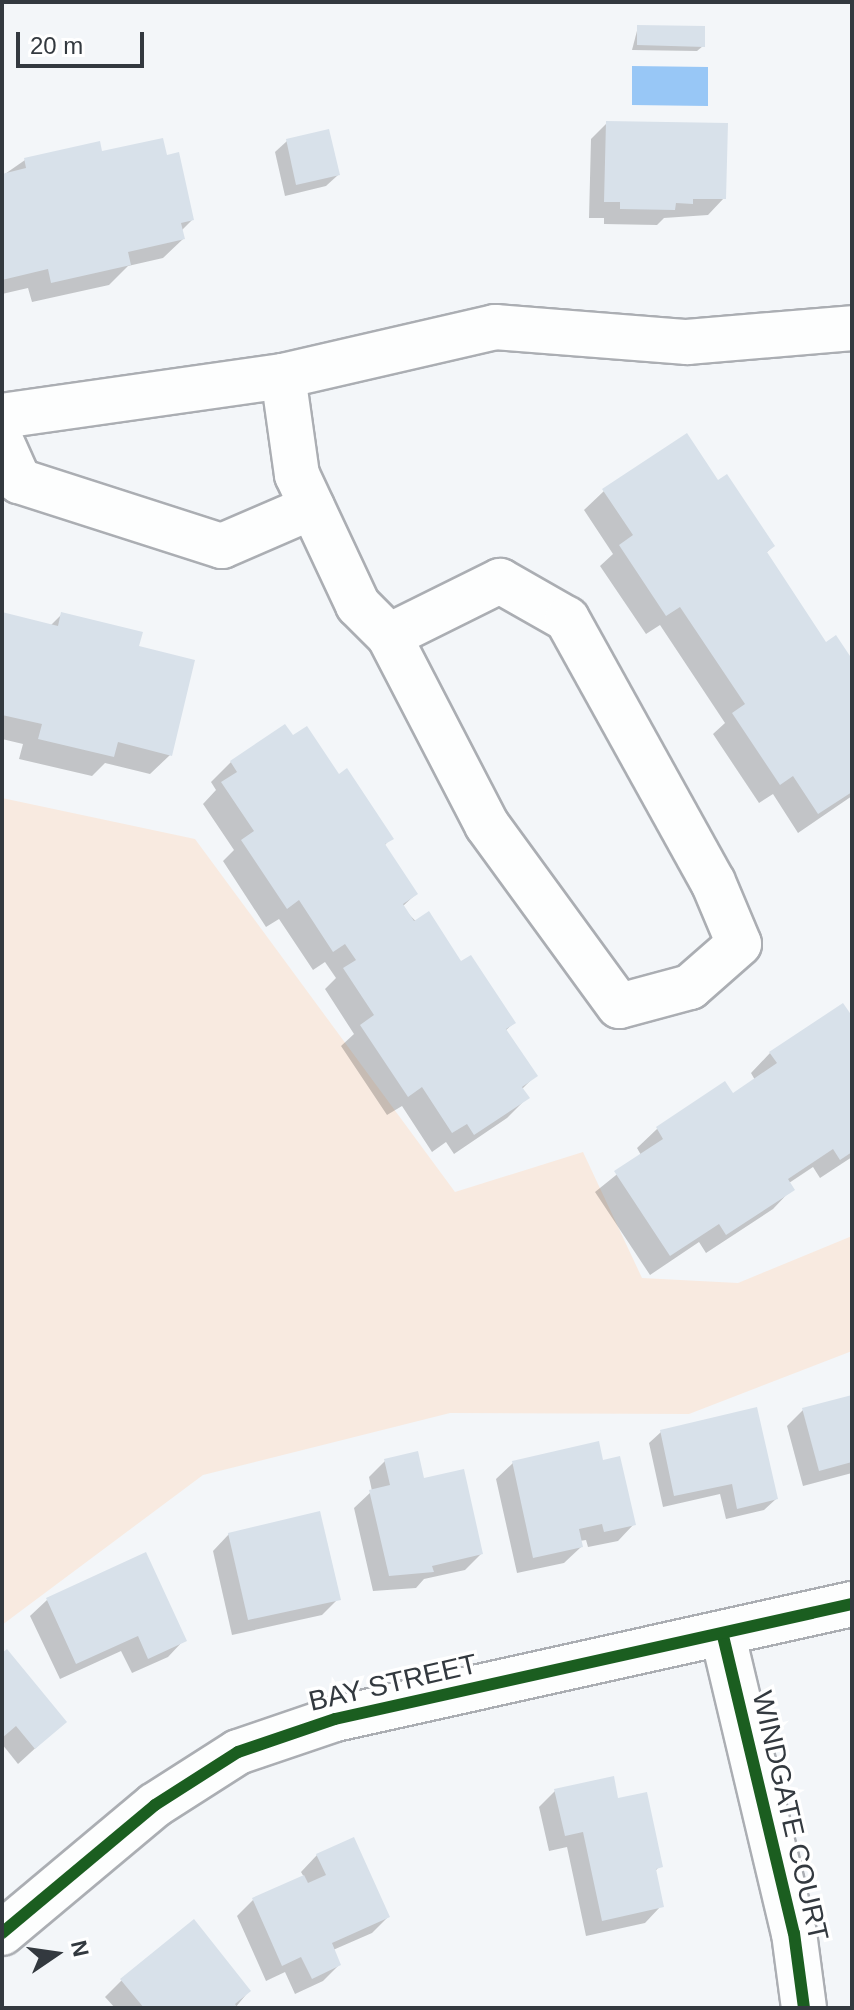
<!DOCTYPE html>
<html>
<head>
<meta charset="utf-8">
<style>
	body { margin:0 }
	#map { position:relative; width:854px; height:2010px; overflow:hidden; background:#f3f6f9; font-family:Arial,sans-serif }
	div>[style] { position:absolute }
	.green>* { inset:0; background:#f8eae0 }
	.water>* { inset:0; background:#98c7f6 }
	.shadow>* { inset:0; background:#0003 }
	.building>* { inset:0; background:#d8e1ea }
	.roads { filter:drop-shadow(2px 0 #abaeb3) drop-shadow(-2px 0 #abaeb3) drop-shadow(0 2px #abaeb3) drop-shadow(0 -2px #abaeb3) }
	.minor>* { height:44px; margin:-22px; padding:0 22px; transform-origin:22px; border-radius:22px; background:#fdfefe }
	.cycleway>* { height:12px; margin:-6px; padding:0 6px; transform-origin:6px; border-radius:6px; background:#1b5e20 }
	span { translate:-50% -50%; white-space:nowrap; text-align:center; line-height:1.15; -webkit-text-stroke:7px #fff; paint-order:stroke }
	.street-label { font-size:28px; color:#33393f }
	.frame { position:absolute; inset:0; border:4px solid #33393f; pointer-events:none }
	.north { position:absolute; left:16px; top:1914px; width:80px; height:80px; -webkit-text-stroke:6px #fff; paint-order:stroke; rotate:77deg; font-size:22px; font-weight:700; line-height:32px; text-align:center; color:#33393f }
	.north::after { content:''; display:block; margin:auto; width:28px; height:36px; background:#33393f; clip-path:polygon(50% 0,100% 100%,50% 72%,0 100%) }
	.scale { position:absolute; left:16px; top:32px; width:128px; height:36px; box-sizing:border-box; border:4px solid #33393f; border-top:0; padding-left:10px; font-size:24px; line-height:28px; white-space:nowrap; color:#33393f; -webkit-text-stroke:6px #fff; paint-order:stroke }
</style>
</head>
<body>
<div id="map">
	<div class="green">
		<div style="clip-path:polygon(2px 798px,195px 839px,455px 1192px,583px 1152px,642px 1278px,738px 1283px,852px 1236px,852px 1351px,689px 1414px,450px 1413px,203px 1475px,2px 1625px)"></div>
	</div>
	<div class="water">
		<div style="clip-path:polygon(632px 66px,708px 67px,708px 106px,632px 105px)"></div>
	</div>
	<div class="shadow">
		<div style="clip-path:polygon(638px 27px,703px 46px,697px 51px,632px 50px)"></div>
		<div style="clip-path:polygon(607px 123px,724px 198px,708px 215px,664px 218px,657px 225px,604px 224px,604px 218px,589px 218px,591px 139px)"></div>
		<div style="clip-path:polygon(287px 141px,338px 175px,326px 186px,285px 196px,275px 152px)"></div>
		<div style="clip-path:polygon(101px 154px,165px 157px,192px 220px,181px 231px,183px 239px,163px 258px,128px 266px,109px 285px,32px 302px,28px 288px,2px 294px,2px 176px,25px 160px)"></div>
		<div style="clip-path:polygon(718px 483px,773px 546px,765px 554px,825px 644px,852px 662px,852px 796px,798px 833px,773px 794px,759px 803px,713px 734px,725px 723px,660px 625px,646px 634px,600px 566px,613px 554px,584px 510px,604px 491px)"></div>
		<div style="clip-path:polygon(2px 614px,50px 626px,62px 614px,137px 647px,170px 755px,150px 774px,105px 763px,92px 776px,19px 759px,23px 744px,2px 739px)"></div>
		<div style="clip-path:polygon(292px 738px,338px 776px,391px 838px,384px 846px,416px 894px,402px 907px,514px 1023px,505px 1031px,535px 1076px,521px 1090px,527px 1098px,507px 1118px,454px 1154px,446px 1142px,432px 1152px,402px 1106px,387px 1115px,341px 1046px,354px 1034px,325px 989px,336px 978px,325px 962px,313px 970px,279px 919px,266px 927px,223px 861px,234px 850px,203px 804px,216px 790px,211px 782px,231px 762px)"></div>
		<div style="clip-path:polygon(852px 1016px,852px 1157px,820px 1178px,813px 1167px,789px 1183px,792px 1189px,773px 1209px,706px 1253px,699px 1242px,650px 1275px,595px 1192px,641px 1155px,637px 1148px,657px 1129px,732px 1095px,755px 1080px,751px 1073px,770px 1053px)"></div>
		<div style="clip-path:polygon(852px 1397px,852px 1473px,803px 1486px,787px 1426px,803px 1410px)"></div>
		<div style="clip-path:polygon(661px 1432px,776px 1499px,764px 1510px,726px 1519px,720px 1494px,663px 1507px,649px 1443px)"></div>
		<div style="clip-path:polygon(385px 1461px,481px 1554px,465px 1570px,424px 1579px,416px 1588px,373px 1591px,354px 1508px,372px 1491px,369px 1477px)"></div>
		<div style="clip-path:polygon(513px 1463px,602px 1463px,634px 1524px,618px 1541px,588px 1547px,586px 1540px,579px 1541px,581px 1547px,564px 1563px,517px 1573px,496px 1479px)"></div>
		<div style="clip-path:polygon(229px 1534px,338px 1599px,322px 1615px,232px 1635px,213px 1551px)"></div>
		<div style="clip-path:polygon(145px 1555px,184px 1640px,168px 1657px,132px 1673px,121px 1651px,60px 1679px,30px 1616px,47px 1600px)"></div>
		<div style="clip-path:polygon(2px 1656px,64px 1722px,18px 1764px,2px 1744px)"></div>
		<div style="clip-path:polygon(555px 1791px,616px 1800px,660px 1866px,654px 1872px,661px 1906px,645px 1923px,586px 1936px,567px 1847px,549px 1851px,539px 1807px)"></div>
		<div style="clip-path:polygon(317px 1855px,388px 1917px,372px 1933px,333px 1950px,339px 1965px,323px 1981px,295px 1994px,285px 1972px,266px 1981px,237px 1916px,253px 1900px,304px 1877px,301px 1872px)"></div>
		<div style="clip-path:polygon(122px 1980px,249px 1991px,235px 2008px,115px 2008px,105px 1997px)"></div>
	</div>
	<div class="building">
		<div style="clip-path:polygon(637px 25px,705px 26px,705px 47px,637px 45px)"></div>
		<div style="clip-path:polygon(606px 121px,728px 123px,726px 199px,693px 199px,693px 204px,676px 203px,675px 210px,620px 209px,620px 202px,604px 202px)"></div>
		<div style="clip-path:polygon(329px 129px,340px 175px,296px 185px,286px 139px)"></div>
		<div style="clip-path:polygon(163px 138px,167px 155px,179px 152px,194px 220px,181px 223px,185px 239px,128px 252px,131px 265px,51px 283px,48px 269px,2px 280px,2px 174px,26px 168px,24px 158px,100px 141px,102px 151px)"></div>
		<div style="clip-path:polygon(687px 433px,718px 480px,727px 474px,775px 546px,767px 552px,826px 642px,836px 635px,852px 659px,852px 792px,818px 814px,793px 776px,780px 785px,732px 713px,745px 704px,680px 607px,666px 616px,619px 545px,633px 535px,602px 489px)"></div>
		<div style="clip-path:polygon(2px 612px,58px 626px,61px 612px,143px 632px,139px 646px,195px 660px,172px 756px,118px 742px,114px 757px,38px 739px,42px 724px,2px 715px)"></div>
		<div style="clip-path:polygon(285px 724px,293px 735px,307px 726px,339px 774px,347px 768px,394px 839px,385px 844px,418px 894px,403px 904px,414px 921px,429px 911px,461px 961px,471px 955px,516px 1023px,506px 1029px,538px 1076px,522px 1087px,530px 1098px,474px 1135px,467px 1124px,452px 1133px,422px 1087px,408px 1097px,360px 1025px,374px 1015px,343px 968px,356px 960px,345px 944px,333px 952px,299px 900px,287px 909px,241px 840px,254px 831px,221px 782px,237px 772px,230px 761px)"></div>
		<div style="clip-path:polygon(843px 1003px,852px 1016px,852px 1152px,840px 1160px,833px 1149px,788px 1179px,795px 1190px,726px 1235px,719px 1224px,670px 1256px,614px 1171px,663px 1139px,656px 1127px,725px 1081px,733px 1093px,777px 1063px,769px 1052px)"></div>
		<div style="clip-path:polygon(852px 1395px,852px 1462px,819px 1471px,802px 1408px)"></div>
		<div style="clip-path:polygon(757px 1407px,778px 1499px,737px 1509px,732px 1484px,674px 1496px,660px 1430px)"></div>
		<div style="clip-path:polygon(599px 1441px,603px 1460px,620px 1456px,636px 1525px,604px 1532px,602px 1524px,579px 1529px,583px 1547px,533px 1558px,512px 1461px)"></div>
		<div style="clip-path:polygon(418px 1451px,424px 1478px,464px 1469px,483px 1554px,432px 1566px,434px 1572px,389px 1576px,369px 1490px,390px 1485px,384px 1459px)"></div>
		<div style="clip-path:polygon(320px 1511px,341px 1600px,248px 1620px,228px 1533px)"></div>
		<div style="clip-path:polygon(146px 1552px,187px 1641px,148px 1659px,138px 1636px,76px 1664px,46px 1598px)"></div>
		<div style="clip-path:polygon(7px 1649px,67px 1722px,35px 1749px,16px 1726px,2px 1738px,2px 1653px)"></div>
		<div style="clip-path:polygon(614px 1776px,618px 1798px,647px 1792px,663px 1867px,656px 1869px,664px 1907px,602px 1921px,583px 1832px,565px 1836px,554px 1789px)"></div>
		<div style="clip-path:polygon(354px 1837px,390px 1917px,332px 1943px,341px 1965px,312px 1979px,301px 1957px,282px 1966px,252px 1898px,304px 1875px,308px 1883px,326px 1875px,316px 1854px)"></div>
		<div style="clip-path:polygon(194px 1919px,251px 1991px,235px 2004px,238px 2008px,144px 2008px,120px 1979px)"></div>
	</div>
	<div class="roads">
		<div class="minor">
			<div style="left:2px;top:416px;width:284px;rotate:-8.1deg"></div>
			<div style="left:2px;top:443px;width:42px;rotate:65.9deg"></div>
			<div style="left:19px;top:481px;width:213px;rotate:17.8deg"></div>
			<div style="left:222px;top:546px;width:98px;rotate:-23.4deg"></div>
			<div style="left:389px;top:636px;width:124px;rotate:-26.4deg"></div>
			<div style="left:500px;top:581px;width:77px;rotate:29.6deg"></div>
			<div style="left:567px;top:619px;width:301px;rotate:61deg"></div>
			<div style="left:713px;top:882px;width:67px;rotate:67.2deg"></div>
			<div style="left:739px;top:944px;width:65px;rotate:138.7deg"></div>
			<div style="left:690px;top:987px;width:73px;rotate:165deg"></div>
			<div style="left:619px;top:1006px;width:224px;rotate:-126.1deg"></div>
			<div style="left:487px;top:825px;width:213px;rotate:-117.4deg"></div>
			<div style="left:389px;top:636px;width:44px;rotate:-135deg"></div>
			<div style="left:358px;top:605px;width:144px;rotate:-115.1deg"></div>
			<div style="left:297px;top:475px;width:100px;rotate:-98deg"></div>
			<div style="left:283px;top:376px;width:218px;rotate:-13deg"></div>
			<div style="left:495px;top:327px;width:193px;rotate:4.5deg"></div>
			<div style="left:687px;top:342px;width:166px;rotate:-4.8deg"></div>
			<div style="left:723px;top:1636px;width:305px;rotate:76.6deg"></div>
			<div style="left:794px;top:1933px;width:76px;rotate:82.4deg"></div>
			<div style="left:2px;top:1933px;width:199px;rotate:-39.9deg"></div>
			<div style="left:155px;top:1805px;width:98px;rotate:-32.6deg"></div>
			<div style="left:238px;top:1752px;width:102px;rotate:-18.8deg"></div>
			<div style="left:335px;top:1719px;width:530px;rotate:-12.54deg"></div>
		</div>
	</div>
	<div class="cycleway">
		<div style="left:723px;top:1636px;width:305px;rotate:76.6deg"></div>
		<div style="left:794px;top:1933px;width:76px;rotate:82.4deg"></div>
		<div style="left:2px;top:1933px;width:199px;rotate:-39.9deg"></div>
		<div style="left:155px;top:1805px;width:98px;rotate:-32.6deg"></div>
		<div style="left:238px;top:1752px;width:102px;rotate:-18.8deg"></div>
		<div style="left:335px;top:1719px;width:530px;rotate:-12.54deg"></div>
	</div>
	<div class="street-label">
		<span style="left:393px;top:1683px;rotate:-13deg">BAY STREET</span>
		<span style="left:790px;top:1816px;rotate:77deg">WINDGATE COURT</span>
	</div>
	<div class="frame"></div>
	<div class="north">N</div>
	<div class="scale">20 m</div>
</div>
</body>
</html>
